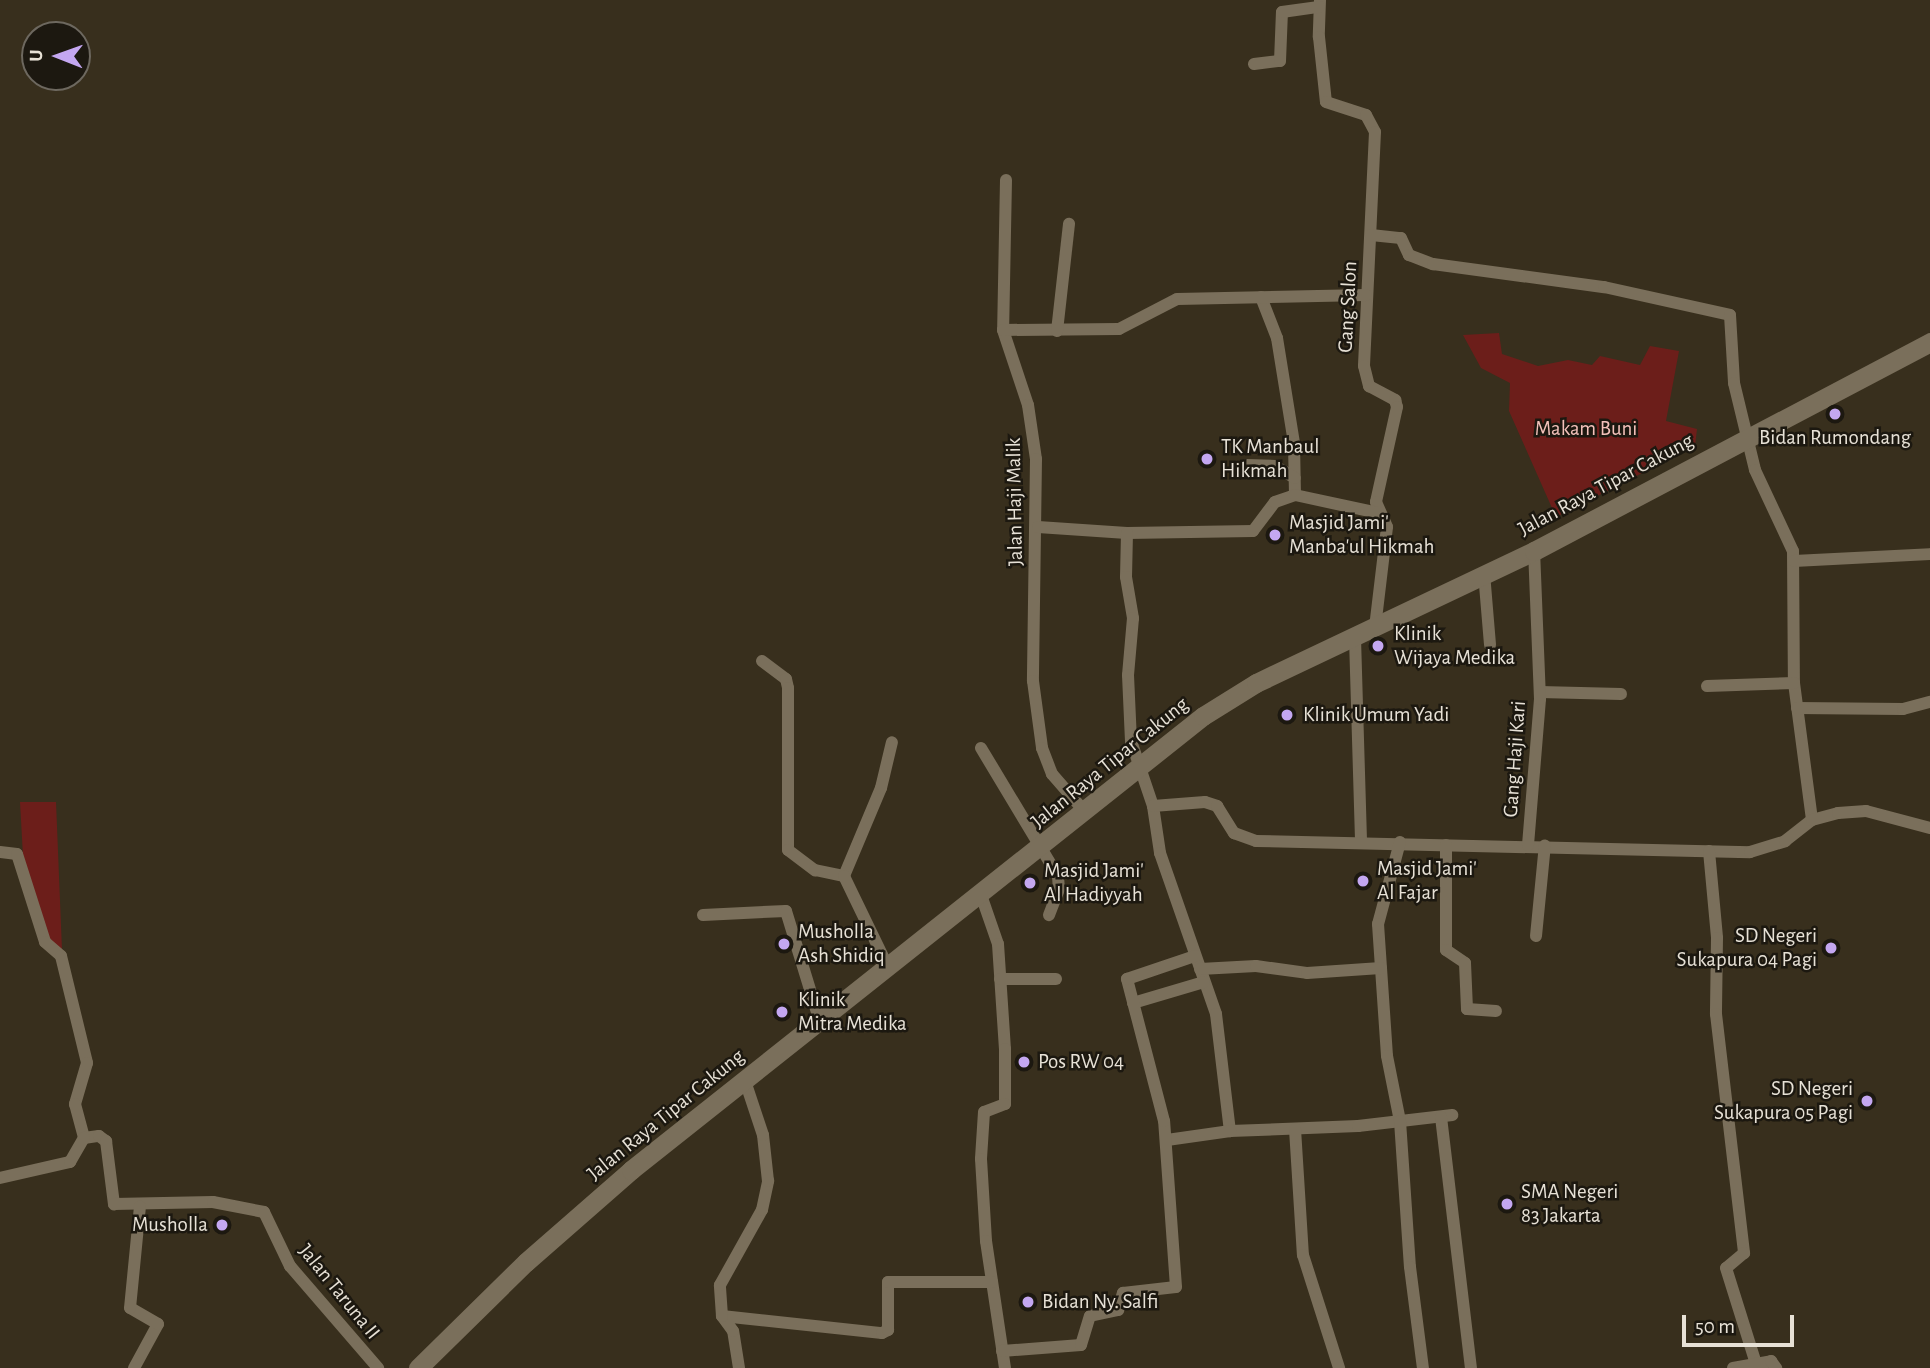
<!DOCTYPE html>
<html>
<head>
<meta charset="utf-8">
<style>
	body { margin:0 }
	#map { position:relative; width:1930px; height:1368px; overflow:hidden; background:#382f1d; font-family:"Alegreya Sans",sans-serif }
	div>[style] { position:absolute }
	.green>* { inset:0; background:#6c1e1a }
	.street>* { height:12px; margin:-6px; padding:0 6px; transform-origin:6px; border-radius:6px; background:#7a6f5b }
	.secondary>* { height:19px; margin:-9.5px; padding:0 9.5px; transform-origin:9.5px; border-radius:9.5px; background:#7a6f5b }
	.dots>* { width:19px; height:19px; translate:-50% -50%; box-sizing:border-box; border:4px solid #1c1810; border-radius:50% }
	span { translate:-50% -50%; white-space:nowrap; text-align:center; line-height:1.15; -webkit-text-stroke:5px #1c1810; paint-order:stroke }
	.street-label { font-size:21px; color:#e7e1d6 }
	.park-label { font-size:21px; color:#f3c1ba }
	.poi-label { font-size:21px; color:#e7e1d6 }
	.left { translate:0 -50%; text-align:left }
	.right { translate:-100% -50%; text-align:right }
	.north { position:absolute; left:21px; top:21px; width:70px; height:70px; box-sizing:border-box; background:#1c1810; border:2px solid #6d685f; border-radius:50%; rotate:271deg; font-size:19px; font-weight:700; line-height:28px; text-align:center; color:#e7e1d6 }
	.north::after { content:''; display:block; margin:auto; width:24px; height:32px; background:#c4a7f1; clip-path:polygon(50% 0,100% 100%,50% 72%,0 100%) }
	.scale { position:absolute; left:1682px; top:1315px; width:112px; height:32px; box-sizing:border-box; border:4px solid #e7e1d6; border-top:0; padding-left:9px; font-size:21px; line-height:24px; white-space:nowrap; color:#e7e1d6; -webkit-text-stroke:5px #1c1810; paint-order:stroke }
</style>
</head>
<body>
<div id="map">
	<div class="green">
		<i style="clip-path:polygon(1499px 333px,1502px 354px,1538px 366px,1568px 360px,1592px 365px,1600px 356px,1640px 365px,1650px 346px,1679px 351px,1666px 421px,1697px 429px,1695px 446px,1556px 517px,1509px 411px,1510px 383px,1481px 368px,1463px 335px)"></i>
		<i style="clip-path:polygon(20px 802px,56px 802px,62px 950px,47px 938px,23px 856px)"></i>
	</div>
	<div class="street">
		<i style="left:1320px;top:0;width:37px;rotate:92deg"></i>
		<i style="left:1319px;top:37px;width:65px;rotate:83.9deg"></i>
		<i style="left:1326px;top:102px;width:42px;rotate:18deg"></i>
		<i style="left:1366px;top:115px;width:19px;rotate:62deg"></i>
		<i style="left:1375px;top:132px;width:234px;rotate:92.7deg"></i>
		<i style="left:1364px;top:366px;width:21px;rotate:76deg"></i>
		<i style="left:1369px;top:386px;width:30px;rotate:28deg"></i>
		<i style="left:1395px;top:400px;width:7px;rotate:74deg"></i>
		<i style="left:1397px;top:407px;width:97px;rotate:102.5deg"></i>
		<i style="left:1376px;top:502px;width:27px;rotate:66deg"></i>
		<i style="left:1387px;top:527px;width:101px;rotate:96.8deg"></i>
		<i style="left:1254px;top:64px;width:26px;rotate:-7deg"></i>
		<i style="left:1280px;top:61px;width:49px;rotate:-87.7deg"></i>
		<i style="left:1282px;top:12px;width:37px;rotate:-8deg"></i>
		<i style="left:1006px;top:180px;width:150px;rotate:91.1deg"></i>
		<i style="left:1003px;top:330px;width:79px;rotate:71.6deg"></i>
		<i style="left:1028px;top:405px;width:55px;rotate:81.6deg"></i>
		<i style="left:1036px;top:459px;width:222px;rotate:90.8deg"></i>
		<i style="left:1033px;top:681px;width:68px;rotate:82.3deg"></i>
		<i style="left:1042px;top:748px;width:28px;rotate:69deg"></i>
		<i style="left:1052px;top:774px;width:52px;rotate:48.9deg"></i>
		<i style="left:1371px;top:235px;width:30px;rotate:6deg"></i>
		<i style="left:1401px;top:238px;width:19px;rotate:65deg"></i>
		<i style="left:1409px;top:255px;width:26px;rotate:21deg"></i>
		<i style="left:1433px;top:264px;width:173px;rotate:7.7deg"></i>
		<i style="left:1604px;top:287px;width:129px;rotate:12.5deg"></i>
		<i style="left:1730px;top:315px;width:68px;rotate:86.6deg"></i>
		<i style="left:1734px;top:383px;width:89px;rotate:76.4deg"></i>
		<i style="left:1755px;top:470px;width:89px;rotate:64.9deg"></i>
		<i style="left:1793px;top:551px;width:132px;rotate:89.6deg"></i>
		<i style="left:1794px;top:683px;width:138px;rotate:82.5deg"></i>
		<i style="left:1261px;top:297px;width:44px;rotate:68.7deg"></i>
		<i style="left:1277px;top:338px;width:106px;rotate:80.8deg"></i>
		<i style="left:1294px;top:443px;width:52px;rotate:88.9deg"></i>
		<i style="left:1003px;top:330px;width:116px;rotate:-0.5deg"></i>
		<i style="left:1119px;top:329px;width:65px;rotate:-27.3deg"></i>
		<i style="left:1177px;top:299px;width:189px;rotate:-1.2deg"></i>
		<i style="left:1057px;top:331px;width:108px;rotate:-83.6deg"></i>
		<i style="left:1247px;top:465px;width:28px;rotate:2deg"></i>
		<i style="left:1275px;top:466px;width:23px;rotate:31deg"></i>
		<i style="left:1038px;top:527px;width:89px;rotate:3.9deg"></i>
		<i style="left:1127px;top:533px;width:126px;rotate:-0.9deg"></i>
		<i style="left:1253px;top:531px;width:36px;rotate:-53deg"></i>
		<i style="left:1275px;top:502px;width:21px;rotate:-19deg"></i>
		<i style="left:1295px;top:495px;width:85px;rotate:12.2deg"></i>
		<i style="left:1127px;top:533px;width:44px;rotate:91.3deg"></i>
		<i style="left:1126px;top:577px;width:42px;rotate:80.3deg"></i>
		<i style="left:1133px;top:618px;width:57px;rotate:95deg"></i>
		<i style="left:1128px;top:675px;width:66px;rotate:87.4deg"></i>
		<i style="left:1131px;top:741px;width:69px;rotate:71.3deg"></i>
		<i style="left:1153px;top:806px;width:48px;rotate:81.5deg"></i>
		<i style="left:1160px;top:853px;width:170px;rotate:70.8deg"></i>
		<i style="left:1216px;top:1014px;width:118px;rotate:83.2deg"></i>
		<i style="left:1230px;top:1131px;width:128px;rotate:-2.2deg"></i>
		<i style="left:1358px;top:1126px;width:95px;rotate:-6.7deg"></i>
		<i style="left:1794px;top:561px;width:136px;rotate:-2.9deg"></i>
		<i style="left:1484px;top:573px;width:72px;rotate:85.2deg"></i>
		<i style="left:1355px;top:638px;width:203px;rotate:88.3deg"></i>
		<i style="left:762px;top:661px;width:30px;rotate:37deg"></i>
		<i style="left:786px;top:679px;width:9px;rotate:77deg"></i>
		<i style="left:788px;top:688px;width:162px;rotate:90deg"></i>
		<i style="left:788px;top:850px;width:34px;rotate:37deg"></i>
		<i style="left:815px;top:870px;width:30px;rotate:12deg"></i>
		<i style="left:1707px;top:686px;width:87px;rotate:-2deg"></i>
		<i style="left:1540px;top:692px;width:81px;rotate:1.4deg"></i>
		<i style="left:1797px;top:708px;width:106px;rotate:0.5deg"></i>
		<i style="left:1903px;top:709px;width:28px;rotate:-15deg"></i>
		<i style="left:981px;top:748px;width:149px;rotate:59deg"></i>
		<i style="left:1058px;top:876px;width:13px;rotate:86deg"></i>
		<i style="left:1059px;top:889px;width:28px;rotate:111deg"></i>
		<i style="left:1153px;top:806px;width:52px;rotate:-4.4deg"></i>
		<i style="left:1205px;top:802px;width:13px;rotate:18deg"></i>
		<i style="left:1217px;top:806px;width:32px;rotate:58deg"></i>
		<i style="left:1234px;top:833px;width:23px;rotate:20deg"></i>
		<i style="left:1256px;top:841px;width:494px;rotate:1.3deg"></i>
		<i style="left:1750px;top:852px;width:37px;rotate:-17deg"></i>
		<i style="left:1785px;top:841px;width:34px;rotate:-38deg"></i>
		<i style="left:1812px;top:820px;width:27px;rotate:-15deg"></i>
		<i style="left:1838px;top:813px;width:28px;rotate:-4deg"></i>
		<i style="left:1866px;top:811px;width:66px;rotate:14.9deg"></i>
		<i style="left:1400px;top:842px;width:85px;rotate:105deg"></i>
		<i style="left:1378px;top:924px;width:132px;rotate:86.1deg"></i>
		<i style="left:1387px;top:1056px;width:66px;rotate:78.7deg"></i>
		<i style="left:1400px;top:1121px;width:146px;rotate:86.1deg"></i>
		<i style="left:1410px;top:1267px;width:102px;rotate:82.7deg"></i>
		<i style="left:1446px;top:845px;width:105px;rotate:90deg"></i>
		<i style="left:1446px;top:950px;width:23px;rotate:34deg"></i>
		<i style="left:1465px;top:963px;width:46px;rotate:87.5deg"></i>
		<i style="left:1467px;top:1009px;width:29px;rotate:4deg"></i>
		<i style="left:1528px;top:845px;width:146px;rotate:-85.3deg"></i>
		<i style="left:1540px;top:699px;width:148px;rotate:-92.3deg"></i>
		<i style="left:1709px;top:851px;width:87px;rotate:84.7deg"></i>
		<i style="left:1717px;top:938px;width:76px;rotate:90.8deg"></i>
		<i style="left:1716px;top:1014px;width:241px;rotate:83.3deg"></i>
		<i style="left:1744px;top:1253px;width:23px;rotate:140deg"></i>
		<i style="left:1726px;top:1268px;width:101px;rotate:72.6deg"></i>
		<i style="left:0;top:852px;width:17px;rotate:7deg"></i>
		<i style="left:17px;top:854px;width:92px;rotate:72.3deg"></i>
		<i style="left:45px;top:942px;width:21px;rotate:41deg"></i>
		<i style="left:61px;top:956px;width:110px;rotate:76.3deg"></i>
		<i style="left:87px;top:1063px;width:43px;rotate:106.3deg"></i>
		<i style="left:75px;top:1104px;width:35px;rotate:75deg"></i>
		<i style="left:84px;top:1138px;width:15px;rotate:-8deg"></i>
		<i style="left:99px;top:1136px;width:9px;rotate:36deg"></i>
		<i style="left:106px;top:1141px;width:64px;rotate:82.8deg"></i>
		<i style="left:114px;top:1204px;width:99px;rotate:-1.2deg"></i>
		<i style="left:213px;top:1202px;width:52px;rotate:11.1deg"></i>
		<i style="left:264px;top:1212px;width:60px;rotate:64.3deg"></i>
		<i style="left:290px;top:1266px;width:135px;rotate:49.2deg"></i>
		<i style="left:844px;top:876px;width:95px;rotate:-67.2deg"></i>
		<i style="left:881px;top:788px;width:47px;rotate:-76.6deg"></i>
		<i style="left:844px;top:876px;width:99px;rotate:64.2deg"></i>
		<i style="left:981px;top:895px;width:52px;rotate:70.9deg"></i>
		<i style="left:998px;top:944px;width:105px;rotate:86.2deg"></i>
		<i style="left:1005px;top:1049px;width:55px;rotate:90deg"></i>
		<i style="left:1005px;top:1104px;width:22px;rotate:159deg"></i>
		<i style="left:984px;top:1112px;width:47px;rotate:93.7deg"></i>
		<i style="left:981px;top:1159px;width:82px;rotate:86.5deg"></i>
		<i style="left:986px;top:1241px;width:128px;rotate:81.5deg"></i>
		<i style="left:703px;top:915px;width:83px;rotate:-2.8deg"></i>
		<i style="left:786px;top:911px;width:113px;rotate:73deg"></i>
		<i style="left:1536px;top:936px;width:91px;rotate:-84.4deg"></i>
		<i style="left:1200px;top:969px;width:56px;rotate:-3.1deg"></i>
		<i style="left:1256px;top:966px;width:51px;rotate:7.8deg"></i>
		<i style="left:1307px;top:973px;width:74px;rotate:-3.9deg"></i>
		<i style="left:1000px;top:979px;width:56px"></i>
		<i style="left:1133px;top:1003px;width:74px;rotate:-16.5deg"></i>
		<i style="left:1441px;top:1117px;width:253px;rotate:83.2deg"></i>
		<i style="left:1295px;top:1129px;width:126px;rotate:86.4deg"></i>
		<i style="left:1303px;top:1255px;width:119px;rotate:72.3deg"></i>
		<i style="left:1167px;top:1140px;width:64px;rotate:-8.1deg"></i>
		<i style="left:0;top:1178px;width:72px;rotate:-12.9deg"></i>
		<i style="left:70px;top:1162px;width:28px;rotate:-60deg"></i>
		<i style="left:722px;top:1316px;width:161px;rotate:6.1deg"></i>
		<i style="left:882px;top:1333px;width:7px;rotate:-27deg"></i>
		<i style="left:888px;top:1330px;width:48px;rotate:-90deg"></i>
		<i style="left:888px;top:1282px;width:104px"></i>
		<i style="left:1002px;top:1351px;width:79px;rotate:-4.3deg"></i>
		<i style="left:1081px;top:1345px;width:30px;rotate:-73deg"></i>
		<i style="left:1090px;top:1316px;width:29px;rotate:-12deg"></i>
		<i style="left:1118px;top:1310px;width:18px;rotate:-74deg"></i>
		<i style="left:1123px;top:1293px;width:53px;rotate:-6.5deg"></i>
		<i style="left:1176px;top:1287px;width:166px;rotate:-94.1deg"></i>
		<i style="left:1164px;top:1121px;width:147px;rotate:-104.6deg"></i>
		<i style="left:1127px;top:979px;width:72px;rotate:-18.7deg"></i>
		<i style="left:134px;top:1368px;width:50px;rotate:-61.4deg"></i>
		<i style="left:158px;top:1324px;width:32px;rotate:-150deg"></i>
		<i style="left:130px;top:1308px;width:102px;rotate:-84.4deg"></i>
		<i style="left:739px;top:1368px;width:37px;rotate:-99deg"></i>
		<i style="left:733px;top:1331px;width:19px;rotate:-126deg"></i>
		<i style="left:722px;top:1316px;width:31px;rotate:-94deg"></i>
		<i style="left:720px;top:1285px;width:86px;rotate:-60.8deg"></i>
		<i style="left:762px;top:1210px;width:30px;rotate:-78deg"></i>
		<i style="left:768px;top:1181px;width:46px;rotate:-96.2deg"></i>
		<i style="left:763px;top:1135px;width:57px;rotate:-108.4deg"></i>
		<i style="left:1733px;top:1368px;width:39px;rotate:-10deg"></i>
		<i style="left:1771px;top:1361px;width:9px;rotate:54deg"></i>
	</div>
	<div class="secondary">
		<i style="left:418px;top:1368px;width:151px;rotate:-44.5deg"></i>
		<i style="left:526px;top:1262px;width:140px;rotate:-41.2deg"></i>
		<i style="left:631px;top:1170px;width:730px;rotate:-38.44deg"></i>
		<i style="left:1203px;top:716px;width:62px;rotate:-31.9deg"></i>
		<i style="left:1256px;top:683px;width:308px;rotate:-25.4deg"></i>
		<i style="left:1534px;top:551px;width:448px;rotate:-27.8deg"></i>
	</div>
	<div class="dots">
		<i style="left:1835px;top:414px;background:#c4a7f1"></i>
		<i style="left:1207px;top:459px;background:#c4a7f1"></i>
		<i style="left:1275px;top:535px;background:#c4a7f1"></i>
		<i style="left:1378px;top:646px;background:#c4a7f1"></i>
		<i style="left:1287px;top:715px;background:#c4a7f1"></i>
		<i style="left:1363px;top:881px;background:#c4a7f1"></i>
		<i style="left:1030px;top:883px;background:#c4a7f1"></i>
		<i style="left:784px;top:944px;background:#c4a7f1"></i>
		<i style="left:1831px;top:948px;background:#c4a7f1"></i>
		<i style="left:782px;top:1012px;background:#c4a7f1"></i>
		<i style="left:1024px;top:1062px;background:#c4a7f1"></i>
		<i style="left:1867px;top:1101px;background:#c4a7f1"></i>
		<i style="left:1507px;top:1204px;background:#c4a7f1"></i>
		<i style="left:222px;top:1225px;background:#c4a7f1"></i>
		<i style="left:1028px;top:1302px;background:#c4a7f1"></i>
	</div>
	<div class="street-label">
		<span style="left:1348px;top:307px;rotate:-87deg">Gang Salon</span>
		<span style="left:1606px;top:485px;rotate:-28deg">Jalan Raya Tipar Cakung</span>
		<span style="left:1015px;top:502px;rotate:-91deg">Jalan Haji Malik</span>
		<span style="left:1515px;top:759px;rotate:-86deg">Gang Haji Kari</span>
		<span style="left:1110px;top:763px;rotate:-39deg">Jalan Raya Tipar Cakung</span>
		<span style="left:666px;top:1115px;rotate:-39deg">Jalan Raya Tipar Cakung</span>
		<span style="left:339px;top:1292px;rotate:51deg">Jalan Taruna II</span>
	</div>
	<div class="park-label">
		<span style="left:1586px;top:429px">Makam Buni</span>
	</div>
	<div class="poi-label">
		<span style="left:1835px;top:438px">Bidan Rumondang</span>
		<span class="left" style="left:1221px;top:459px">TK Manbaul<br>Hikmah</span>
		<span class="left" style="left:1289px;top:535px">Masjid Jami'<br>Manba'ul Hikmah</span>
		<span class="left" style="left:1394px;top:646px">Klinik<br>Wijaya Medika</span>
		<span class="left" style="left:1303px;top:715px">Klinik Umum Yadi</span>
		<span class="left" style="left:1377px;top:881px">Masjid Jami'<br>Al Fajar</span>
		<span class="left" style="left:1044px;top:883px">Masjid Jami'<br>Al Hadiyyah</span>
		<span class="left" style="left:798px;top:944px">Musholla<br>Ash Shidiq</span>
		<span class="right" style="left:1817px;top:948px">SD Negeri<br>Sukapura 04 Pagi</span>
		<span class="left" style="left:798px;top:1012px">Klinik<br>Mitra Medika</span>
		<span class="left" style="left:1038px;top:1062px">Pos RW 04</span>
		<span class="right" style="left:1853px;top:1101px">SD Negeri<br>Sukapura 05 Pagi</span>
		<span class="left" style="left:1521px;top:1204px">SMA Negeri<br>83 Jakarta</span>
		<span class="right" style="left:208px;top:1225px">Musholla</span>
		<span class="left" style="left:1042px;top:1302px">Bidan Ny. Salfi</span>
	</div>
	<div class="north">U</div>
	<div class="scale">50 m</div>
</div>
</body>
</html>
